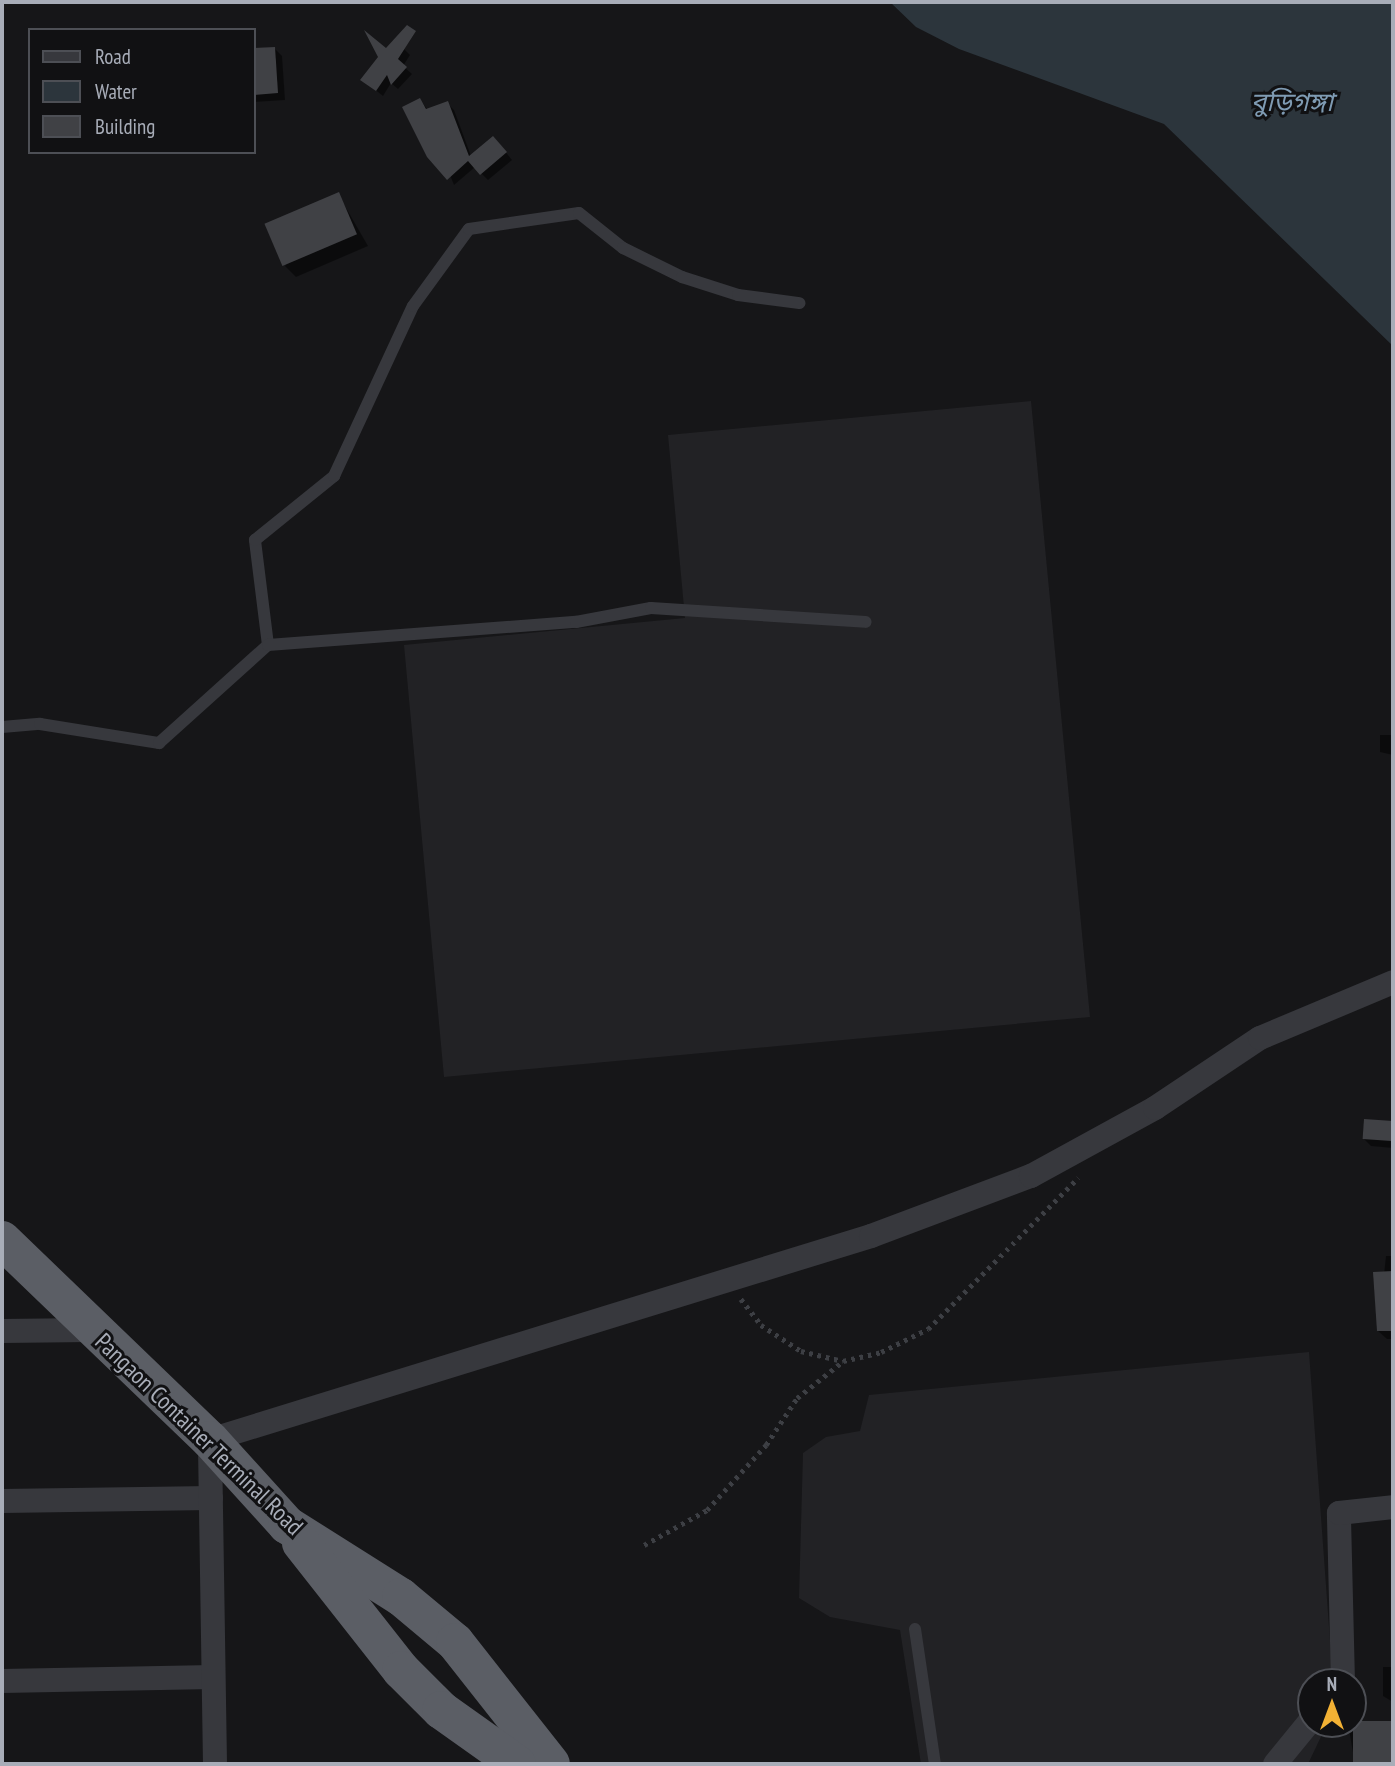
<!DOCTYPE html>
<html>
<head>
<meta charset="utf-8">
<style>
	body { margin:0 }
	#map { position:relative; width:1395px; height:1766px; overflow:hidden; background:#161618; font-family:"PT Sans Narrow","Noto Sans Bengali",sans-serif }
	div>[style] { position:absolute }
	.built>* { inset:0; background:#222225 }
	.water>* { inset:0; background:#2c353c }
	.shadow>* { inset:0; background:#0007 }
	.building>* { inset:0; background:#404145; transform-origin:0 0 }
	.path>* { height:4.5px; margin-top:-2.25px; transform-origin:0; background:repeating-linear-gradient(90deg,#3d3f44 0 3.5px,transparent 0 8.5px) }
	.service>* { height:12px; margin:-6px; padding:0 6px; transform-origin:6px; border-radius:6px; background:#37383d }
	.minor>* { height:24px; margin:-12px; padding:0 12px; transform-origin:12px; border-radius:12px; background:#37383d }
	.trunk>* { height:38px; margin:-19px; padding:0 19px; transform-origin:19px; border-radius:19px; background:#5b5e65 }
	span { translate:-50% -50%; white-space:nowrap; text-align:center; line-height:1.15; -webkit-text-stroke:6px #111113; paint-order:stroke }
	.street-label { font-size:24px; color:#a8adb8 }
	.water-label { font-size:26px; color:#7f9bb3; font-style:italic }
	.frame { position:absolute; inset:0; border:4px solid #a8adb8; pointer-events:none }
	.legend { position:absolute; left:28px; top:28px; width:228px; height:126px; box-sizing:border-box; background:#111113; border:2px solid #4d4f55; margin:0; padding:9px 12px; list-style:none; font-size:21px; color:#a8adb8 }
	.legend li { display:flex; align-items:center; gap:14px; height:35px }
	.legend b { width:35px; border:2px solid #4d4f55 }
	.north { position:absolute; left:1297px; top:1668px; width:70px; height:70px; box-sizing:border-box; background:#111113; border:2px solid #4d4f55; border-radius:50%; rotate:0deg; font-size:19px; font-weight:700; line-height:28px; text-align:center; color:#a8adb8 }
	.north::after { content:''; display:block; margin:auto; width:24px; height:32px; background:#f2b134; clip-path:polygon(50% 0,100% 100%,50% 72%,0 100%) }
</style>
</head>
<body>
<div id="map">
	<div class="built">
		<i style="clip-path:polygon(1031px 401px,1090px 1017px,444px 1077px,404px 645px,685px 618px,668px 435px)"></i>
		<i style="clip-path:polygon(1309px 1352px,1333px 1682px,1311px 1682px,1311px 1724px,1327px 1724px,1308px 1764px,921px 1764px,900px 1630px,830px 1617px,799px 1598px,803px 1453px,826px 1437px,860px 1431px,869px 1395px)"></i>
	</div>
	<div class="water">
		<i style="clip-path:polygon(890px 2px,1393px 2px,1393px 346px,1164px 124px,959px 49px,916px 27px)"></i>
	</div>
	<div class="shadow">
		<i style="clip-path:polygon(275px 49px,282px 56px,285px 100px,254px 102px,254px 50px)"></i>
		<i style="clip-path:polygon(404px 49px,410px 55px,403px 66px,412px 74px,398px 89px,391px 83px,383px 96px,363px 80px)"></i>
		<i style="clip-path:polygon(420px 100px,428px 110px,447px 103px,454px 110px,471px 156px,500px 145px,512px 160px,488px 180px,475px 167px,454px 185px)"></i>
		<i style="clip-path:polygon(338px 194px,368px 246px,296px 277px,285px 266px)"></i>
		<i style="clip-path:polygon(1380px 735px,1393px 735px,1393px 755px,1380px 752px)"></i>
		<i style="clip-path:polygon(1365px 1121px,1393px 1123px,1393px 1148px,1371px 1146px,1364px 1139px)"></i>
		<i style="clip-path:polygon(1386px 1256px,1393px 1256px,1393px 1339px,1387px 1339px,1378px 1331px)"></i>
		<i style="clip-path:polygon(1383px 1667px,1393px 1667px,1393px 1702px,1383px 1696px)"></i>
		<i style="clip-path:polygon(1369px 1723px,1372px 1737px,1393px 1738px,1393px 1764px,1355px 1764px,1348px 1724px)"></i>
	</div>
	<div class="building">
		<i style="clip-path:polygon(407px 25px,416px 31px,398px 59px,407px 67px,391px 85px,387px 75px,376px 91px,360px 80px,378px 57px,364px 30px,386px 48px)"></i>
		<i style="clip-path:polygon(275px 47px,278px 93px,254px 95px,254px 48px)"></i>
		<i style="clip-path:polygon(420px 98px,426px 109px,448px 101px,469px 156px,493px 136px,507px 152px,480px 175px,468px 161px,447px 180px,427px 157px,402px 107px)"></i>
		<i style="left:339px;top:192px;width:46px;height:81px;rotate:67deg"></i>
		<i style="left:1364px;top:1119px;width:29px;height:20px;rotate:4deg"></i>
		<i style="clip-path:polygon(1393px 1271px,1393px 1331px,1377px 1331px,1373px 1272px)"></i>
		<i style="left:1393px;top:1721px;width:41px;height:40px;rotate:90deg"></i>
	</div>
	<div class="path">
		<i style="left:741px;top:1299px;width:33px;rotate:52deg"></i>
		<i style="left:761px;top:1325px;width:48px;rotate:33deg"></i>
		<i style="left:801px;top:1351px;width:43px;rotate:13.4deg"></i>
		<i style="left:843px;top:1361px;width:39px;rotate:-13deg"></i>
		<i style="left:881px;top:1352px;width:52px;rotate:-26.1deg"></i>
		<i style="left:928px;top:1329px;width:213px;rotate:-45.2deg"></i>
		<i style="left:644px;top:1545px;width:72px;rotate:-29.1deg"></i>
		<i style="left:707px;top:1510px;width:88px;rotate:-47.8deg"></i>
		<i style="left:766px;top:1445px;width:56px;rotate:-56.6deg"></i>
		<i style="left:797px;top:1398px;width:58px;rotate:-38.7deg"></i>
	</div>
	<div class="service">
		<i style="left:268px;top:645px;width:106px;rotate:-97.1deg"></i>
		<i style="left:255px;top:540px;width:102px;rotate:-39deg"></i>
		<i style="left:334px;top:476px;width:187px;rotate:-65.1deg"></i>
		<i style="left:413px;top:306px;width:95px;rotate:-54deg"></i>
		<i style="left:469px;top:229px;width:111px;rotate:-8.3deg"></i>
		<i style="left:579px;top:213px;width:56px;rotate:38.5deg"></i>
		<i style="left:623px;top:248px;width:66px;rotate:26.2deg"></i>
		<i style="left:682px;top:277px;width:59px;rotate:17.8deg"></i>
		<i style="left:738px;top:295px;width:62px;rotate:7.5deg"></i>
		<i style="left:2px;top:727px;width:38px;rotate:-5deg"></i>
		<i style="left:40px;top:724px;width:121px;rotate:9.1deg"></i>
		<i style="left:159px;top:743px;width:147px;rotate:-42deg"></i>
		<i style="left:268px;top:645px;width:309px;rotate:-4.3deg"></i>
		<i style="left:576px;top:622px;width:76px;rotate:-10.6deg"></i>
		<i style="left:651px;top:608px;width:215px;rotate:3.7deg"></i>
		<i style="left:915px;top:1629px;width:136px;rotate:81.6deg"></i>
	</div>
	<div class="minor">
		<i style="left:2px;top:1331px;width:88px;rotate:-0.7deg"></i>
		<i style="left:2px;top:1501px;width:209px;rotate:-0.8deg"></i>
		<i style="left:2px;top:1681px;width:211px;rotate:-1.1deg"></i>
		<i style="left:1343px;top:1682px;width:169px;rotate:-91.4deg"></i>
		<i style="left:1339px;top:1513px;width:54px;rotate:-6.3deg"></i>
		<i style="left:215px;top:1764px;width:324px;rotate:-90.9deg"></i>
		<i style="left:210px;top:1440px;width:692px;rotate:-17.15deg"></i>
		<i style="left:871px;top:1236px;width:171px;rotate:-20.6deg"></i>
		<i style="left:1031px;top:1176px;width:141px;rotate:-28.7deg"></i>
		<i style="left:1155px;top:1108px;width:126px;rotate:-33.7deg"></i>
		<i style="left:1260px;top:1038px;width:144px;rotate:-22.8deg"></i>
		<i style="left:1275px;top:1764px;width:57px;rotate:-50.7deg"></i>
	</div>
	<div class="trunk">
		<i style="left:2px;top:1240px;width:289px;rotate:43.9deg"></i>
		<i style="left:210px;top:1440px;width:115px;rotate:47.8deg"></i>
		<i style="left:287px;top:1525px;width:135px;rotate:32.3deg"></i>
		<i style="left:401px;top:1597px;width:70px;rotate:39.8deg"></i>
		<i style="left:455px;top:1642px;width:155px;rotate:51.8deg"></i>
		<i style="left:301px;top:1543px;width:162px;rotate:51.8deg"></i>
		<i style="left:401px;top:1670px;width:57px;rotate:45deg"></i>
		<i style="left:441px;top:1710px;width:93px;rotate:35.4deg"></i>
	</div>
	<div class="street-label">
		<span style="left:199px;top:1434px;rotate:44deg">Pangaon Container Terminal Road</span>
	</div>
	<div class="water-label">
		<span style="left:1292px;top:102px">বুড়িগঙ্গা</span>
	</div>
	<div class="frame"></div>
	<ul class="legend">
	<li><b style="height:9px;background:#37383d"></b>Road</li>
	<li><b style="height:19px;background:#2c353c"></b>Water</li>
	<li><b style="height:19px;background:#404145"></b>Building</li>
	</ul>
	<div class="north">N</div>
</div>
</body>
</html>
